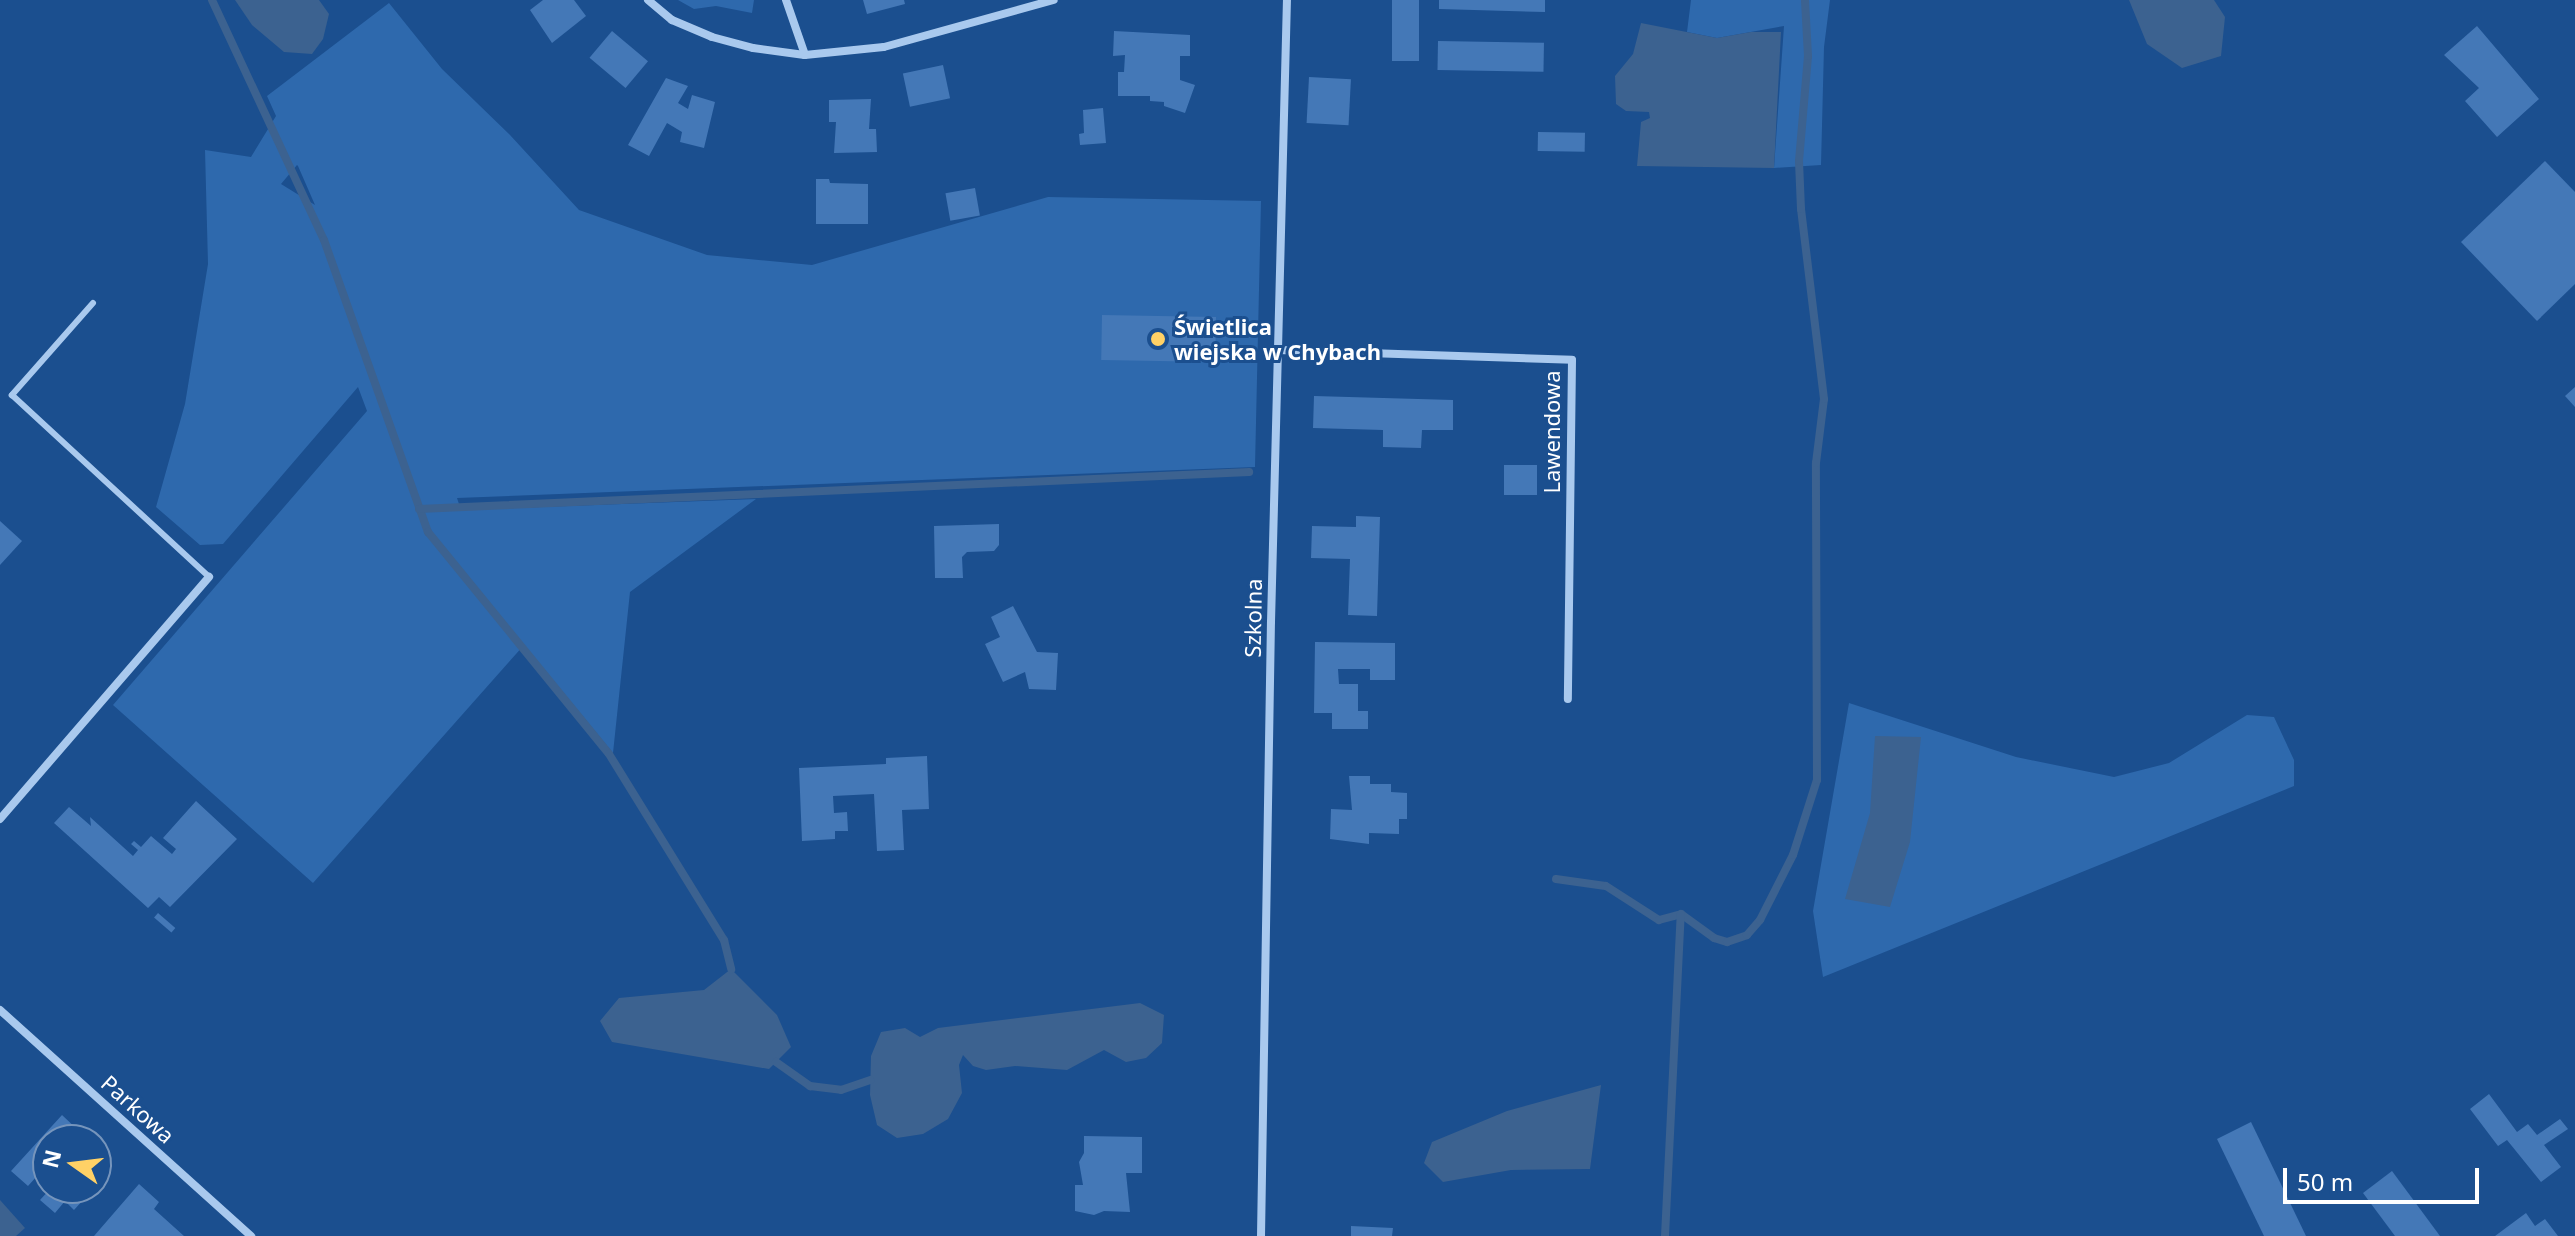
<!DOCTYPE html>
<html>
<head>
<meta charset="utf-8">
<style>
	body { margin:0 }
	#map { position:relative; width:2575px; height:1236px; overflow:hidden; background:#1b4f8f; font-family:"Noto Sans",sans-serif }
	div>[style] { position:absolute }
	.green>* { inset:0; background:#2e69ad }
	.water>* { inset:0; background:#3c6290 }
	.stream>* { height:8px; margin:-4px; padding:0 4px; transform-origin:4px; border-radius:4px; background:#3c6290 }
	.building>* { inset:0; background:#4478b7; transform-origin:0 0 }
	.service>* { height:6px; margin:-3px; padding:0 3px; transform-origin:3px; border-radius:3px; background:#a9c9ee }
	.minor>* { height:8px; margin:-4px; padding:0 4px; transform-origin:4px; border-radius:4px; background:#a9c9ee }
	.dots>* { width:22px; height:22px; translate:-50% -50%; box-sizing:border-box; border:4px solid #1b4f8f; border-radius:50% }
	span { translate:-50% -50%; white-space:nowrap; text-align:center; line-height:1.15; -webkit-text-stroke:6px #1b4f8f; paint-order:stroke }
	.poi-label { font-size:22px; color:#fff; font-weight:700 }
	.left { translate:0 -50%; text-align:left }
	.street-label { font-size:22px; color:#fff }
	.north { position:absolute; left:32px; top:1124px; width:80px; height:80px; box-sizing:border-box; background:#1b4f8f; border:2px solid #7695bc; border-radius:50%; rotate:284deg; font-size:22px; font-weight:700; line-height:32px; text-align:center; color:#fff }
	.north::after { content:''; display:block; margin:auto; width:28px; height:36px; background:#ffd166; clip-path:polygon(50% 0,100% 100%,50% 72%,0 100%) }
	.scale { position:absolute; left:2283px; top:1168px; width:196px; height:36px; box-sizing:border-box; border:4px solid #fff; border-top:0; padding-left:10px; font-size:24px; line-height:28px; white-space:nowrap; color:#fff; -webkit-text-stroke:6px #1b4f8f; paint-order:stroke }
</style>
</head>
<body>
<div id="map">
	<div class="green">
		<i style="clip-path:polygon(678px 0,754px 0,752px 13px,716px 6px,694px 9px)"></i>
		<i style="clip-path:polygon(1691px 0,1830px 0,1824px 47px,1821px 165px,1774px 168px,1784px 26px,1717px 38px,1687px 32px)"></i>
		<i style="clip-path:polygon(evenodd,389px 3px,442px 69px,510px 135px,579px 210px,707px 255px,812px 265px,1048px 197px,1261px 201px,1255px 467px,457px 498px,461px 510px,756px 499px,630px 592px,613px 753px,524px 645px,313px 883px,113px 705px,367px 411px,358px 387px,223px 544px,200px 545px,156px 507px,185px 404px,208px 264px,205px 150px,251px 157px,276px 116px,267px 96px,389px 3px,297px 165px,298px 166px,315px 205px,281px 184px,297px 165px)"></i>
		<i style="clip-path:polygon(1849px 703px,2016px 757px,2114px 777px,2169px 763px,2247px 715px,2274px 717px,2294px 760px,2294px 786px,1823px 977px,1813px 911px)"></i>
	</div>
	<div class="water">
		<i style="clip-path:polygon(235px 0,319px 0,329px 14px,323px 39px,312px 54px,284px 52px,252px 25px)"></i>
		<i style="clip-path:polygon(2129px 0,2214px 0,2225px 17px,2221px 56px,2182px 68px,2147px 44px)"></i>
		<i style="clip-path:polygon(1641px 23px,1717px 38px,1751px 32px,1781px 32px,1774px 168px,1637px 166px,1641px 122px,1650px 118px,1649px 112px,1626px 111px,1616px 104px,1615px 76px,1633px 54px)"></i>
		<i style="clip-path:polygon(1875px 736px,1921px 737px,1910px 842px,1890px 907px,1845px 899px,1870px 813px)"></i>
		<i style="clip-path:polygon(731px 969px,777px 1015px,791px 1047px,769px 1069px,612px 1042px,600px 1021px,619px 998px,704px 990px)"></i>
		<i style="clip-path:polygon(1140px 1003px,1164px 1015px,1162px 1043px,1146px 1058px,1126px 1062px,1104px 1050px,1067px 1070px,1015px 1066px,986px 1070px,973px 1066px,963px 1055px,959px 1065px,962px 1093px,948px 1119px,923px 1134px,897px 1138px,877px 1125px,870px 1095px,871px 1056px,881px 1032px,905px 1028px,920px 1037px,938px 1028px)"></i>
		<i style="clip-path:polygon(1601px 1085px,1590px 1169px,1511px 1170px,1443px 1182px,1424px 1163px,1432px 1142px,1507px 1111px)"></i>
		<i style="clip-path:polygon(0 1200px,25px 1228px,16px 1236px,0 1236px)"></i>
	</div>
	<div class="stream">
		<i style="left:212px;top:0;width:265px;rotate:65deg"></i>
		<i style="left:324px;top:240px;width:310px;rotate:70.4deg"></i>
		<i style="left:428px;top:532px;width:286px;rotate:50.8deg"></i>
		<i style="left:609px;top:754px;width:219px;rotate:58.3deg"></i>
		<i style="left:724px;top:940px;width:30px;rotate:76deg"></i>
		<i style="left:419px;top:509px;width:831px;rotate:-2.55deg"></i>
		<i style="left:1556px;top:879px;width:50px;rotate:8deg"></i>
		<i style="left:1606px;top:886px;width:63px;rotate:32.7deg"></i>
		<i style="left:1659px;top:920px;width:23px;rotate:-15deg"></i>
		<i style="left:1681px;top:914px;width:41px;rotate:36deg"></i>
		<i style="left:1714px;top:938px;width:14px;rotate:17deg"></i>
		<i style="left:1727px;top:942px;width:21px;rotate:-19deg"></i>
		<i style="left:1747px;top:935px;width:20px;rotate:-49deg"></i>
		<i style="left:1760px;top:920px;width:73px;rotate:-63.1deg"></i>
		<i style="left:1793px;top:855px;width:79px;rotate:-72.3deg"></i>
		<i style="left:1817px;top:780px;width:317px;rotate:-90.2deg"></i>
		<i style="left:1816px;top:463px;width:64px;rotate:-82.9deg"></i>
		<i style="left:1824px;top:399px;width:191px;rotate:-96.9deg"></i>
		<i style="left:1801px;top:209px;width:48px;rotate:-92.4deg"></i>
		<i style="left:1799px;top:161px;width:105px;rotate:-85.1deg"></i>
		<i style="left:1808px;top:56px;width:56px;rotate:-93.1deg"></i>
		<i style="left:776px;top:1062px;width:42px;rotate:35.2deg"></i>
		<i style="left:810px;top:1086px;width:31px;rotate:7deg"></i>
		<i style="left:841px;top:1090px;width:31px;rotate:-19deg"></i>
		<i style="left:1665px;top:1236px;width:322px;rotate:-87.2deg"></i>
	</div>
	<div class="building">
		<i style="clip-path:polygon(543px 0,574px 0,586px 16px,552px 43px,530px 10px)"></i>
		<i style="clip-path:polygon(863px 0,904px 0,905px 4px,867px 14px)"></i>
		<i style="left:1392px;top:0;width:27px;height:61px"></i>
		<i style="clip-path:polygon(1439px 0,1545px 0,1545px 12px,1439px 9px)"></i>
		<i style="clip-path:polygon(2477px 26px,2539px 99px,2497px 137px,2465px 101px,2479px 88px,2444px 55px)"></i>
		<i style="left:612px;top:31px;width:47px;height:35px;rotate:40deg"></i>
		<i style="clip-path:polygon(1114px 31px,1190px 35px,1190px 56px,1180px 56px,1180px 80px,1195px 85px,1185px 113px,1164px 106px,1164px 102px,1150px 101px,1150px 96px,1118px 96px,1118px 72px,1124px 72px,1125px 55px,1113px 56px)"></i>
		<i style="left:1438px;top:41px;width:106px;height:29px;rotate:1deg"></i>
		<i style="left:943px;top:65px;width:34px;height:41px;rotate:78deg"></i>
		<i style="left:1309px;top:77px;width:42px;height:46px;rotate:3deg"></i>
		<i style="clip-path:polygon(666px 78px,688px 86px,678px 103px,688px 109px,692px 95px,715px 102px,704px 148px,680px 142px,682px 132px,667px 123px,649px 156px,628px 145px)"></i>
		<i style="clip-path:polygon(871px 99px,869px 129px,876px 129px,877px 152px,834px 153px,836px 122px,829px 122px,829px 100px)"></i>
		<i style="clip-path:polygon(1103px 108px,1106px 143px,1080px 145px,1079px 134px,1084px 133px,1083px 110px)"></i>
		<i style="left:1538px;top:132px;width:47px;height:19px;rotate:1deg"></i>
		<i style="clip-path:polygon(2545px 161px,2575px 192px,2575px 284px,2537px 321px,2461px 242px)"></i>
		<i style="clip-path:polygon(816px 179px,829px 179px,830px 183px,868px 184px,868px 224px,816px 224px)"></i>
		<i style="left:975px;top:188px;width:28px;height:30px;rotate:80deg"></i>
		<i style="left:1102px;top:315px;width:114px;height:45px;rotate:1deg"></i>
		<i style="clip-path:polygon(2575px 387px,2575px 407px,2565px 396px)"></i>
		<i style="clip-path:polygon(1314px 396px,1453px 400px,1453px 430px,1422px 430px,1421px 448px,1383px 447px,1383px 430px,1313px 428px)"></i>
		<i style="left:1504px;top:465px;width:33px;height:30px"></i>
		<i style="clip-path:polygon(1356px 516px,1380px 517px,1377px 616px,1348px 615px,1350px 559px,1311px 558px,1312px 526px,1356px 527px)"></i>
		<i style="clip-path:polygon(0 521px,22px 541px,0 565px)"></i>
		<i style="clip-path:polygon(999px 524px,999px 545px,994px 551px,967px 552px,962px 557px,963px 578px,935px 578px,934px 526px)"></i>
		<i style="clip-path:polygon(1013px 606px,1037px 652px,1058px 653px,1056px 690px,1029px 689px,1025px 672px,1003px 682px,985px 644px,1000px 637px,991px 617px)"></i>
		<i style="clip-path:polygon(1315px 642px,1395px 643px,1395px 680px,1370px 680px,1370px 669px,1338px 669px,1339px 684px,1358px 684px,1358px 711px,1368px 711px,1368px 729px,1332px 729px,1332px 713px,1314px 713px)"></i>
		<i style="clip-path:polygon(927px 756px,929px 809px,902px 810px,904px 850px,877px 851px,874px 794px,833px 796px,834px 813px,847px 812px,848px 831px,835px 831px,835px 839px,802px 841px,799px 768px,886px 764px,886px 758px)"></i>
		<i style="clip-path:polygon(1349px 776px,1370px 776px,1370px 784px,1391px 784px,1391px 792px,1407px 793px,1407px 819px,1399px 819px,1399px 834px,1369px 833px,1369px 844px,1330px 839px,1331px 809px,1352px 810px)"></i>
		<i style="clip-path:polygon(196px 801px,237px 839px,170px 907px,159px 897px,148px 908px,54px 823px,69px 807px,91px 826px,90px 817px,133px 856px,138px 850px,131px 844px,134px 841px,141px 847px,151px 836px,172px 854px,176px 849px,163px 838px)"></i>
		<i style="left:158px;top:913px;width:23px;height:6px;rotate:41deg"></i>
		<i style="clip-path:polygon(2489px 1094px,2517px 1132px,2528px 1124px,2537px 1135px,2560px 1119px,2568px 1129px,2544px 1145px,2561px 1167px,2541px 1182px,2507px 1140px,2498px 1146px,2470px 1109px)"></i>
		<i style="clip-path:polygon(62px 1115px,80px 1132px,73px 1140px,48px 1140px,48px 1185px,37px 1176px,28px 1186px,11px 1171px)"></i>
		<i style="clip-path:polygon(2251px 1122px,2306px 1236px,2264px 1236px,2217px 1139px)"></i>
		<i style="clip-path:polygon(1084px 1136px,1142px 1137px,1142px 1173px,1126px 1173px,1130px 1212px,1104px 1211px,1094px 1215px,1075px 1211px,1075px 1185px,1083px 1185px,1079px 1162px,1084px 1153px)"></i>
		<i style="clip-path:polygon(96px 1158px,110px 1171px,96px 1186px)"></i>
		<i style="clip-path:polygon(2392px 1171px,2440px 1236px,2395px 1236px,2363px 1193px)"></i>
		<i style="clip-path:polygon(139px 1184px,159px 1202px,154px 1209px,184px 1236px,94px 1236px)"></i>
		<i style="clip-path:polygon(51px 1188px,94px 1188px,74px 1210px,65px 1201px,55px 1213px,40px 1200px)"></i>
		<i style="clip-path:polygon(2526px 1213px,2535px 1226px,2545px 1219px,2558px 1236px,2495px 1236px)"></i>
		<i style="clip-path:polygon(1351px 1226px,1393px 1228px,1392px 1236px,1351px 1236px)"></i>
	</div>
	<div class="service">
		<i style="left:93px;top:303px;width:123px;rotate:131.4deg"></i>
		<i style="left:12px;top:395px;width:268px;rotate:42.7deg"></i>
	</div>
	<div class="minor">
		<i style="left:648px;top:0;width:31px;rotate:40deg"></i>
		<i style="left:672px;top:20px;width:43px;rotate:23deg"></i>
		<i style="left:712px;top:37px;width:42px;rotate:15deg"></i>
		<i style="left:753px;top:48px;width:52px;rotate:7.7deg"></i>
		<i style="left:805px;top:55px;width:79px;rotate:-5.8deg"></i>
		<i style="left:884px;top:47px;width:176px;rotate:-15.5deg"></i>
		<i style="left:786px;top:0;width:58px;rotate:70.9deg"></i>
		<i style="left:1278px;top:350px;width:294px;rotate:1.9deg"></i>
		<i style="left:1572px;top:360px;width:339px;rotate:90.7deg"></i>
		<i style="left:0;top:819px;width:320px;rotate:-49.2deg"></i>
		<i style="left:0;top:1010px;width:338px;rotate:42deg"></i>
		<i style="left:1261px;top:1236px;width:614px;rotate:-89.07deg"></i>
		<i style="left:1271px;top:622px;width:622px;rotate:-88.53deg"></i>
	</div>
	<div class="dots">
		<i style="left:1158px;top:339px;background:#ffd166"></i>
	</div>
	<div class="poi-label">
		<span class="left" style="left:1174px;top:339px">Świetlica<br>wiejska w Chybach</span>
	</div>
	<div class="street-label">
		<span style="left:1552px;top:432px;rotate:-90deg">Lawendowa</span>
		<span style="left:1253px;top:618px;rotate:-89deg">Szkolna</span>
		<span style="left:138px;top:1109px;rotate:42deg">Parkowa</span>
	</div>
	<div class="north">N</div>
	<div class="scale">50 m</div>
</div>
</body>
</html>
